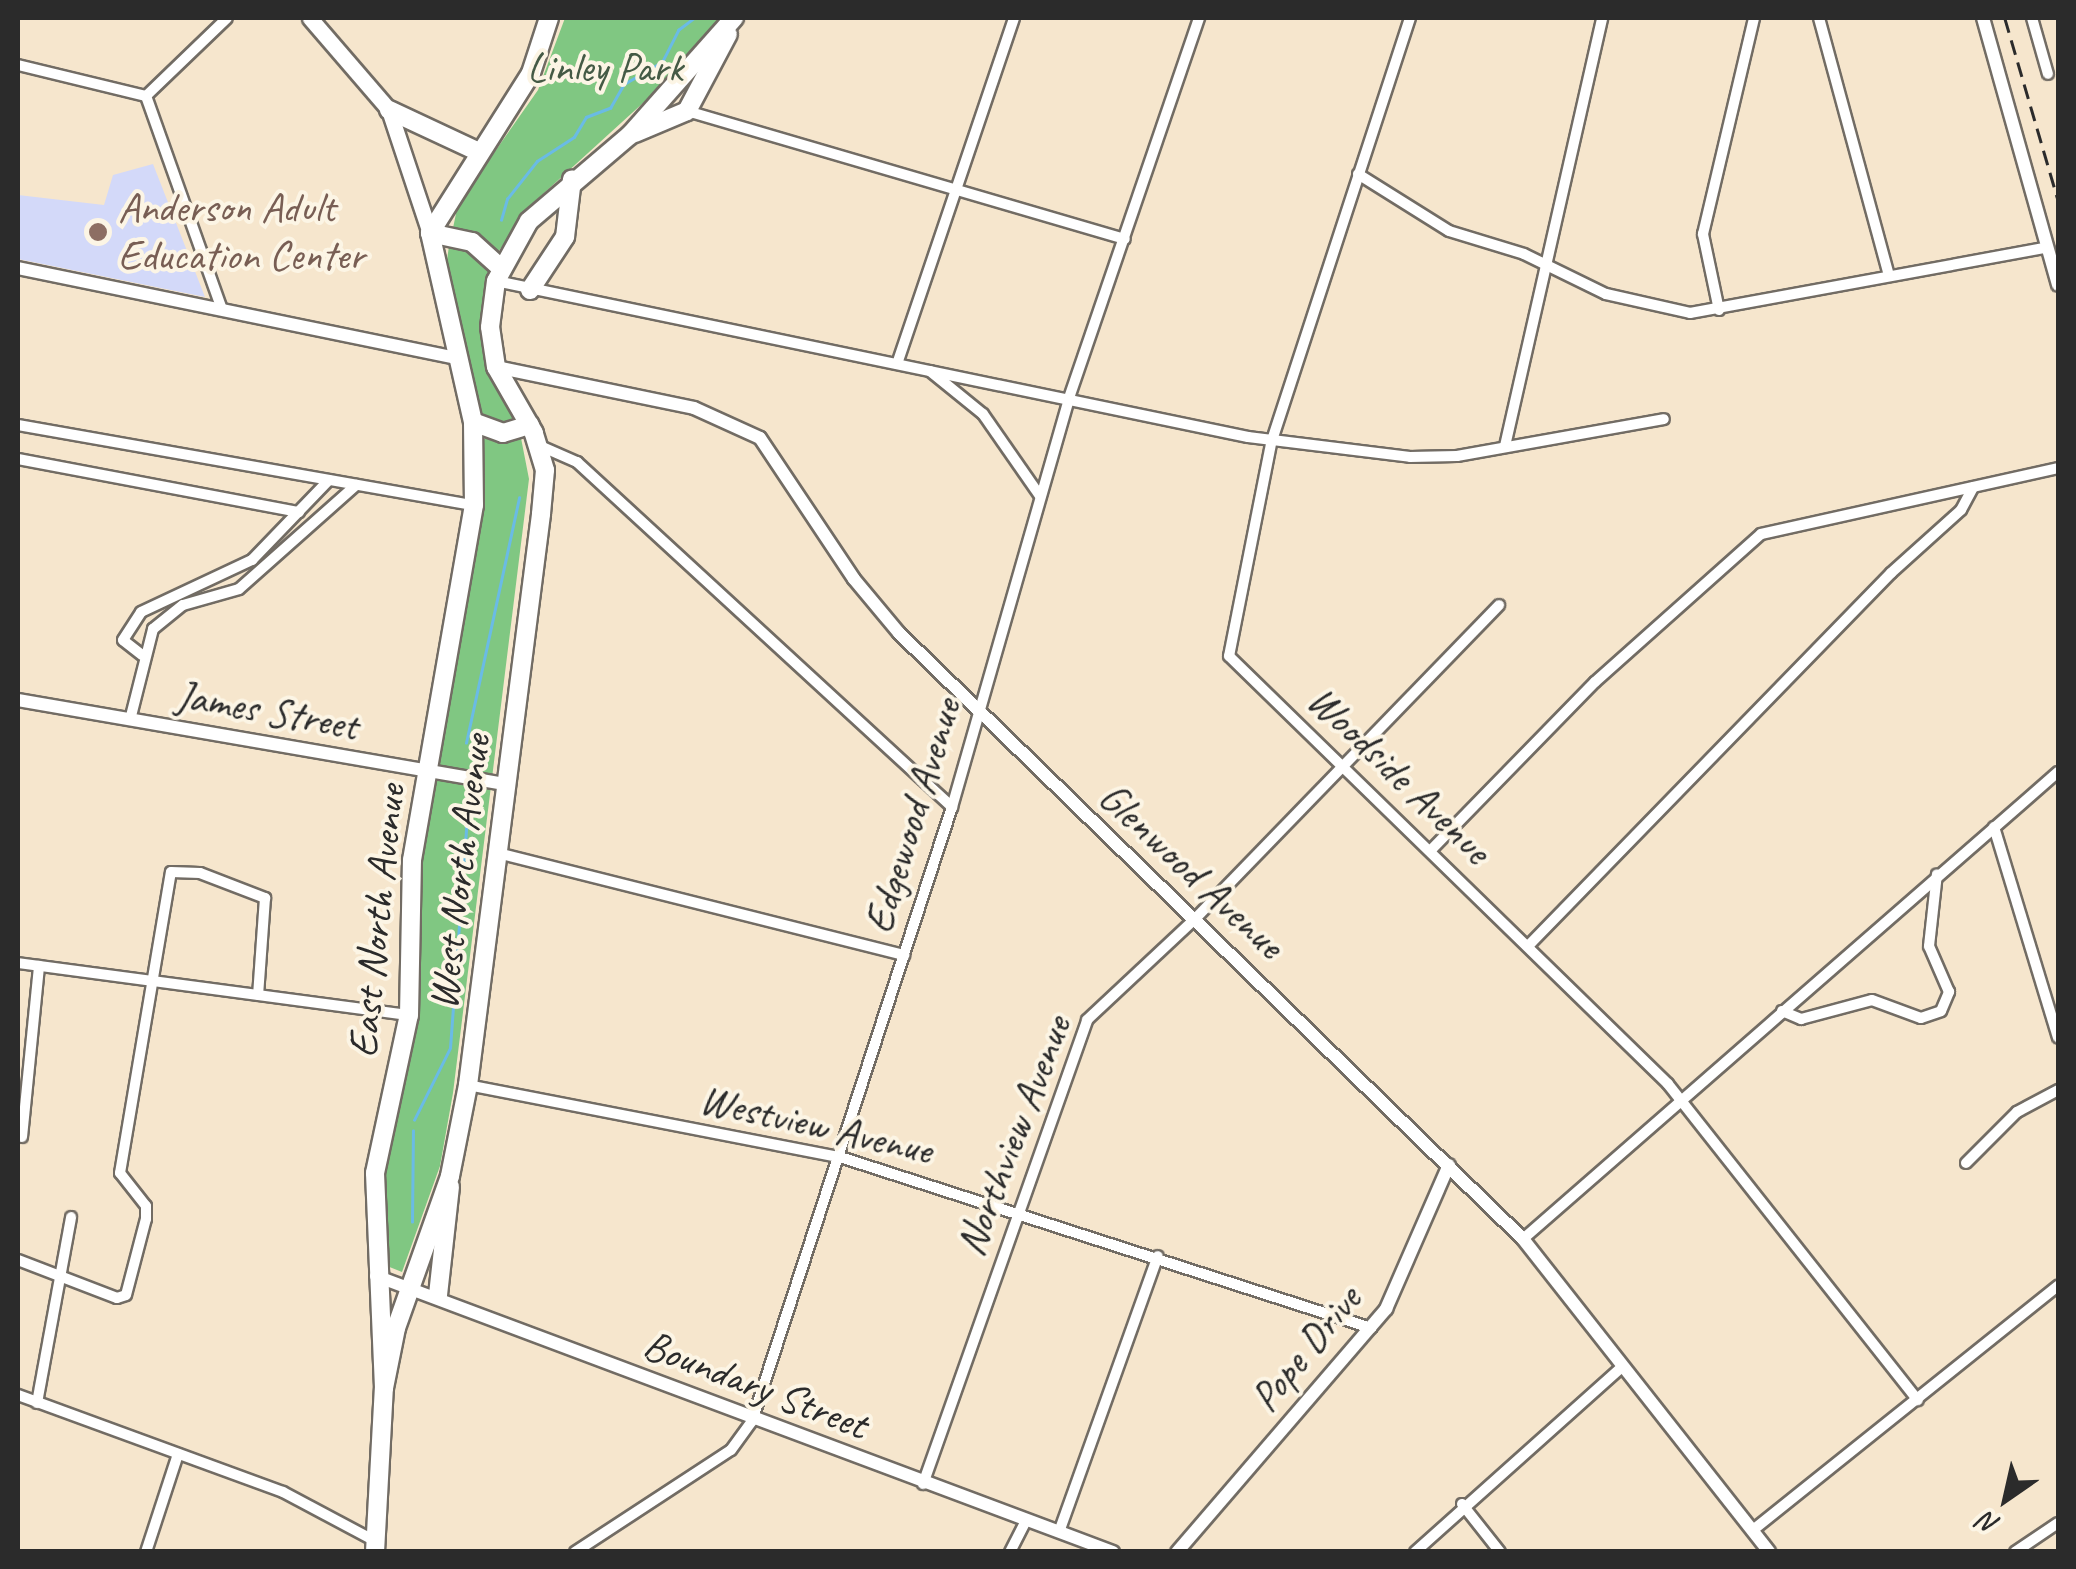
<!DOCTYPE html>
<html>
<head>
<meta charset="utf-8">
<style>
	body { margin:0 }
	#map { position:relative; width:2076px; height:1569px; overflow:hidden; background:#f6e6cd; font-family:Caveat,sans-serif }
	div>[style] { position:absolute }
	.built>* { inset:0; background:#d3d9f9 }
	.green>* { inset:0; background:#80c782 }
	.stream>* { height:2.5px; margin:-1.25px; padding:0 1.25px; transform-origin:1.25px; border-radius:1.25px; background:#6abbe5 }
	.roads { filter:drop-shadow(2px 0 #726c64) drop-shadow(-2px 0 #726c64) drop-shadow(0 2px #726c64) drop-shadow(0 -2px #726c64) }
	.minor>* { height:10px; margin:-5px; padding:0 5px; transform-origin:5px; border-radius:5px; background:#fff }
	.tertiary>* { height:12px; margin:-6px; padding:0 6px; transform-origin:6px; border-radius:6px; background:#fff }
	.secondary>* { height:15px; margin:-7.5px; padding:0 7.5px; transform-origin:7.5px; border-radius:7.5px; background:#fff }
	.primary>* { height:18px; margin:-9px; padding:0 9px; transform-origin:9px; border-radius:9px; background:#fff }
	.rail>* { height:2.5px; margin-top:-1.25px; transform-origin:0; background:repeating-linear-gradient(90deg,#2b2b2b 0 15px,transparent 0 23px) }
	.dots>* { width:28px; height:28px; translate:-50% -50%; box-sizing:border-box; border:5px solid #fcf5e5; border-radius:50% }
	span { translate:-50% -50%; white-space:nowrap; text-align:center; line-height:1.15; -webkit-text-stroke:8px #fcf5e5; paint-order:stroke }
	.park-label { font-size:42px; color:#445a45 }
	.education-label { font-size:42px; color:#785e54 }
	.left { translate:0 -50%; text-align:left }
	.street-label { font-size:42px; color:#2b2b2b }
	.frame { position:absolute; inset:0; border:20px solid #2b2b2b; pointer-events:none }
	.north { position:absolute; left:1956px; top:1449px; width:100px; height:100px; -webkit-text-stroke:8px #fcf5e5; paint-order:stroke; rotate:214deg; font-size:28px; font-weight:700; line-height:40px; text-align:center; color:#2b2b2b }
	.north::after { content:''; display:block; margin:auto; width:35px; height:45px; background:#2b2b2b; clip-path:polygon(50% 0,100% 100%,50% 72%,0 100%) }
</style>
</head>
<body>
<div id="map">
	<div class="built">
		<i style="clip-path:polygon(153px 164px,205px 297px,18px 259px,18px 195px,104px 205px,113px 175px)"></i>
	</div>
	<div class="green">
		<i style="clip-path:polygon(565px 18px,721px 18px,699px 52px,532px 204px,496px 255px,478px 237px,453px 228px,458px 204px,538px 90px)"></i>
		<i style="clip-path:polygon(449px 246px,468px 248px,491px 270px,483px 332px,519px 422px,508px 426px,479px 418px,446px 267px)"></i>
		<i style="clip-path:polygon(521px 438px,529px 479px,453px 1093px,440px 1166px,402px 1272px,387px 1266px,384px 1200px,386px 1147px,417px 1027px,412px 901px,481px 526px,479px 439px)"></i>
	</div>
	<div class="stream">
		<i style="left:501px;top:220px;width:22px;rotate:-74deg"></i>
		<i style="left:507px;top:199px;width:48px;rotate:-51.7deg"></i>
		<i style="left:537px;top:161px;width:44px;rotate:-33deg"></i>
		<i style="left:574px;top:137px;width:23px;rotate:-59deg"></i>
		<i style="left:586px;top:117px;width:26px;rotate:-21deg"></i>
		<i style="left:610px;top:108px;width:28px;rotate:-60deg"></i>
		<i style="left:624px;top:84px;width:44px;rotate:-30.1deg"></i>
		<i style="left:662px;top:62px;width:36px;rotate:-63deg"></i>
		<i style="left:678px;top:30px;width:20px;rotate:-37deg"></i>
		<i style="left:466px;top:743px;width:251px;rotate:-77.8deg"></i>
		<i style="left:414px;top:1120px;width:80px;rotate:-63.4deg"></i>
		<i style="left:450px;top:1048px;width:232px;rotate:-85.8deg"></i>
		<i style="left:412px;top:1222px;width:91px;rotate:-89.4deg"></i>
	</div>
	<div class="roads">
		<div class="minor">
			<i style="left:1410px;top:18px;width:443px;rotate:108.1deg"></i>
			<i style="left:1272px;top:439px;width:221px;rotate:101.2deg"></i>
			<i style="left:1229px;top:656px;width:613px;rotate:44.27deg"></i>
			<i style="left:1668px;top:1084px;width:403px;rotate:51.7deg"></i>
			<i style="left:1819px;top:18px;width:267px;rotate:74.8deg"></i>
			<i style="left:2032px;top:18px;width:58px;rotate:74.1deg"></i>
			<i style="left:18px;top:65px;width:132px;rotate:13.6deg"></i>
			<i style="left:146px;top:96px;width:112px;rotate:-43.9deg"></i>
			<i style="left:146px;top:96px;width:227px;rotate:70.4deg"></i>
			<i style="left:687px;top:111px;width:456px;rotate:16.3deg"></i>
			<i style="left:1358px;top:174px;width:107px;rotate:32.1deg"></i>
			<i style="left:1449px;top:231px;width:78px;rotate:17deg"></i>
			<i style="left:1524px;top:254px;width:91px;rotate:26deg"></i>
			<i style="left:1606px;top:294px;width:86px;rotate:12.7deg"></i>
			<i style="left:1690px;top:313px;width:364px;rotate:-10.4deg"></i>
			<i style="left:496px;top:281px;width:768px;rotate:11.72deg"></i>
			<i style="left:1248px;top:437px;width:163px;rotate:7deg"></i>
			<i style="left:1410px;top:457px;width:47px;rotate:-1.2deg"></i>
			<i style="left:1457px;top:456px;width:210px;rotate:-10.1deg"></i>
			<i style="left:1719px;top:310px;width:78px;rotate:-101.9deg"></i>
			<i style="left:1703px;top:234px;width:222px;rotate:-76.7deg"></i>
			<i style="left:897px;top:364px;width:365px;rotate:-71.3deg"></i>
			<i style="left:930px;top:371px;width:68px;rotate:39.1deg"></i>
			<i style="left:983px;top:414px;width:100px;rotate:55.2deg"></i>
			<i style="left:18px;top:425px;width:463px;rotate:10deg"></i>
			<i style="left:538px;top:445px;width:43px;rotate:23.6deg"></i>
			<i style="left:577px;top:462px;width:510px;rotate:42.61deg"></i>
			<i style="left:1505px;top:446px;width:439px;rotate:-77.2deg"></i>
			<i style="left:18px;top:459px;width:286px;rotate:10.7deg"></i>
			<i style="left:142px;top:655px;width:24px;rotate:-142deg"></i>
			<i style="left:123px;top:640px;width:33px;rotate:-57deg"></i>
			<i style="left:141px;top:612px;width:123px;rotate:-25.1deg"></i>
			<i style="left:252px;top:560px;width:111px;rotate:-46.1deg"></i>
			<i style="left:130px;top:720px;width:94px;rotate:-75.8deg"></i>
			<i style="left:153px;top:629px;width:38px;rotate:-39deg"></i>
			<i style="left:183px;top:605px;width:58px;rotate:-15.9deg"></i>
			<i style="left:239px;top:589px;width:157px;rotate:-41.6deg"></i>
			<i style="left:1994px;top:827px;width:220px;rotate:73.1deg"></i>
			<i style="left:1431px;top:850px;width:235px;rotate:-45.7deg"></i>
			<i style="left:1595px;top:682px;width:222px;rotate:-41.7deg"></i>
			<i style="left:1761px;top:534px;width:304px;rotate:-12.5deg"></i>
			<i style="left:498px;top:853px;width:419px;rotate:14.1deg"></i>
			<i style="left:1530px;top:944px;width:518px;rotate:-45.78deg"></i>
			<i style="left:1891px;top:573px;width:94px;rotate:-42deg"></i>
			<i style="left:1961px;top:510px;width:26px;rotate:-62deg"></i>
			<i style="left:18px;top:963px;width:394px;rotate:7.6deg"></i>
			<i style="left:1782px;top:1011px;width:21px;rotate:23deg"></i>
			<i style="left:1801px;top:1019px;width:73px;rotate:-15deg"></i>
			<i style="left:1872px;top:1000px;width:52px;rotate:20.2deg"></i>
			<i style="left:1921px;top:1018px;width:21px;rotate:-19deg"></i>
			<i style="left:1941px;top:1011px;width:21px;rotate:-67deg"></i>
			<i style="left:1949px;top:992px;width:50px;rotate:-113.5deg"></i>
			<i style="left:1929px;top:946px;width:72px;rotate:-83.7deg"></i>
			<i style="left:468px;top:1085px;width:379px;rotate:11deg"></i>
			<i style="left:840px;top:1157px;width:558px;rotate:17.85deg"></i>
			<i style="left:22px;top:1137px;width:172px;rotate:-84.3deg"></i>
			<i style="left:1966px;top:1163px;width:72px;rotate:-45deg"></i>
			<i style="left:2017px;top:1112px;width:47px;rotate:-28.2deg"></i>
			<i style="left:1523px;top:1239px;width:710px;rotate:-41.12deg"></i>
			<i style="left:18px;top:1260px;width:106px;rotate:21deg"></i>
			<i style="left:117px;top:1298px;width:9px;rotate:-18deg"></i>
			<i style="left:126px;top:1295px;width:79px;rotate:-75.3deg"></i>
			<i style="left:146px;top:1219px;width:13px;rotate:-90deg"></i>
			<i style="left:146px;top:1206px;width:42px;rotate:-128.2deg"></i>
			<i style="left:120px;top:1173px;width:305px;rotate:-80.4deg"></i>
			<i style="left:171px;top:872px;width:29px;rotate:2deg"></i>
			<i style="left:200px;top:873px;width:70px;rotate:21deg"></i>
			<i style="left:265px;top:898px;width:97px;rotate:94.1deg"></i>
			<i style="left:18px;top:1395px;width:282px;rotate:20.1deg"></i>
			<i style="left:283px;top:1492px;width:106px;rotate:28deg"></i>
			<i style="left:37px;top:1403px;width:189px;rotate:-79.6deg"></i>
			<i style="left:923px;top:1484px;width:492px;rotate:-70.5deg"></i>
			<i style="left:1087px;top:1020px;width:148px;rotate:-43.1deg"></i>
			<i style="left:1195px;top:919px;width:437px;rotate:-45.9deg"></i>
			<i style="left:1462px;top:1504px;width:61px;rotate:51.6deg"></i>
			<i style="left:1753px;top:1530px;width:391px;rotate:-38.7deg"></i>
			<i style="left:1059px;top:1532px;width:293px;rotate:-70.3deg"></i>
			<i style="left:146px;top:1552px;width:103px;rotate:-71.9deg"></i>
			<i style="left:575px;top:1552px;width:186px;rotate:-33.2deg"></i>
			<i style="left:731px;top:1450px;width:36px;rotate:-54deg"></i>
			<i style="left:752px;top:1421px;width:646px;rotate:-71.96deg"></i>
			<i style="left:952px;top:807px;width:425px;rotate:-74deg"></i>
			<i style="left:1069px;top:398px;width:402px;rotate:-71.1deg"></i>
			<i style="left:1010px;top:1552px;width:36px;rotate:-63deg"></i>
			<i style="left:1415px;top:1552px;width:279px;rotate:-41.8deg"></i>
			<i style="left:2015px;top:1552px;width:52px;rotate:-34deg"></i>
		</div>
		<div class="tertiary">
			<i style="left:1983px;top:18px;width:277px;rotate:74.3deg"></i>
			<i style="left:18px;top:268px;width:452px;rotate:11.6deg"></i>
			<i style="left:496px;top:367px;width:202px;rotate:11.7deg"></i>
			<i style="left:694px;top:408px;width:72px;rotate:24.4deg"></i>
			<i style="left:760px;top:438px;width:169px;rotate:56.3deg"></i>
			<i style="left:854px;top:579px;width:70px;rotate:50.2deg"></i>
			<i style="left:899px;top:633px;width:870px;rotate:44.16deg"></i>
			<i style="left:1523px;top:1239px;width:398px;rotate:51.8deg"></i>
			<i style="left:18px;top:700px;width:495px;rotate:9.8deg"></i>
			<i style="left:376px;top:1276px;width:787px;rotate:20.53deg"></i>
			<i style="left:1177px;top:1552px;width:321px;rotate:-49.3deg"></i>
			<i style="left:1386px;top:1309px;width:157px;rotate:-66.4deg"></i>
		</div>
		<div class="secondary">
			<i style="left:310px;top:18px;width:121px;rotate:49.3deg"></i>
			<i style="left:389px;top:110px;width:130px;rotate:71.6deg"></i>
		</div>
		<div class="primary">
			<i style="left:389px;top:110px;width:99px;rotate:25deg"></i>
			<i style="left:635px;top:133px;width:56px;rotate:-22.9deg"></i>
			<i style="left:687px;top:111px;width:87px;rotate:-62deg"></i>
			<i style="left:430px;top:233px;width:189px;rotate:-57.7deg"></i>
			<i style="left:531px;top:73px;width:58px;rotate:-71.9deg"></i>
			<i style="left:430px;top:233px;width:43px;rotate:12.1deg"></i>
			<i style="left:472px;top:242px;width:39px;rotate:42deg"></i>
			<i style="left:530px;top:290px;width:64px;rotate:-56.6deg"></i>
			<i style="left:565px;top:237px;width:58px;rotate:-83.1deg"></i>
			<i style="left:473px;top:422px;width:32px;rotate:20deg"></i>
			<i style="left:503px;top:433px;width:28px;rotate:-17deg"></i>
			<i style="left:438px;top:1295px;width:109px;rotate:-83.7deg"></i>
			<i style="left:384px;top:1388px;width:61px;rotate:-78.7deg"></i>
			<i style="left:396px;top:1328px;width:161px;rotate:-70.4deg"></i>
			<i style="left:450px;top:1176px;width:93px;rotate:-78.8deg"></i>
			<i style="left:468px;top:1085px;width:576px;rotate:-82.71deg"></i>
			<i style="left:541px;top:514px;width:44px;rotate:-84.8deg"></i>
			<i style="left:545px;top:470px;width:39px;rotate:-107deg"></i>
			<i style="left:534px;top:433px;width:76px;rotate:-119.9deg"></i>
			<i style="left:496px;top:367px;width:40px;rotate:-98.5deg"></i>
			<i style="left:490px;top:327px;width:46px;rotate:-82.6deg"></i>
			<i style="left:496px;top:281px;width:68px;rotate:-61.2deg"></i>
			<i style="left:529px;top:221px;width:133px;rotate:-40.4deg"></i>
			<i style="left:630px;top:135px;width:157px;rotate:-48.4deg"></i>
			<i style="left:375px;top:1552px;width:164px;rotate:-86.9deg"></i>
			<i style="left:384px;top:1388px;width:215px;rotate:-92.4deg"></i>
			<i style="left:375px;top:1173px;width:162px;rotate:-77.9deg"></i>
			<i style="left:409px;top:1015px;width:155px;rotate:-88.9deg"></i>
			<i style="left:412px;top:860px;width:360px;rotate:-80.1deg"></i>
			<i style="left:474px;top:505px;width:83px;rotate:-90.7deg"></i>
			<i style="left:473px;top:422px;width:194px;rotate:-102.8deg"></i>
		</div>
	</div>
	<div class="rail">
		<i style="left:2005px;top:18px;width:189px;rotate:73.7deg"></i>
	</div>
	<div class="dots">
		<i style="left:98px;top:232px;background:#8d6e63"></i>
	</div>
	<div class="park-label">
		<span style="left:605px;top:68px">Linley Park</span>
	</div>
	<div class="education-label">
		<span class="left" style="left:118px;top:232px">Anderson Adult<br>Education Center</span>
	</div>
	<div class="street-label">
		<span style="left:267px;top:711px;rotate:10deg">James Street</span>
		<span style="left:1399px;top:775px;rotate:44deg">Woodside Avenue</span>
		<span style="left:913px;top:816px;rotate:-73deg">Edgewood Avenue</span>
		<span style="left:1191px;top:871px;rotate:43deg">Glenwood Avenue</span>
		<span style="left:460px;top:872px;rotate:-83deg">West North Avenue</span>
		<span style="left:377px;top:921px;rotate:-84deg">East North Avenue</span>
		<span style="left:816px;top:1125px;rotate:13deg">Westview Avenue</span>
		<span style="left:1014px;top:1136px;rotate:-69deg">Northview Avenue</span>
		<span style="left:1306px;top:1349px;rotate:-51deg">Pope Drive</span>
		<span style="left:755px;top:1385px;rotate:21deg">Boundary Street</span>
	</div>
	<div class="frame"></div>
	<div class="north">N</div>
</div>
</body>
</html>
